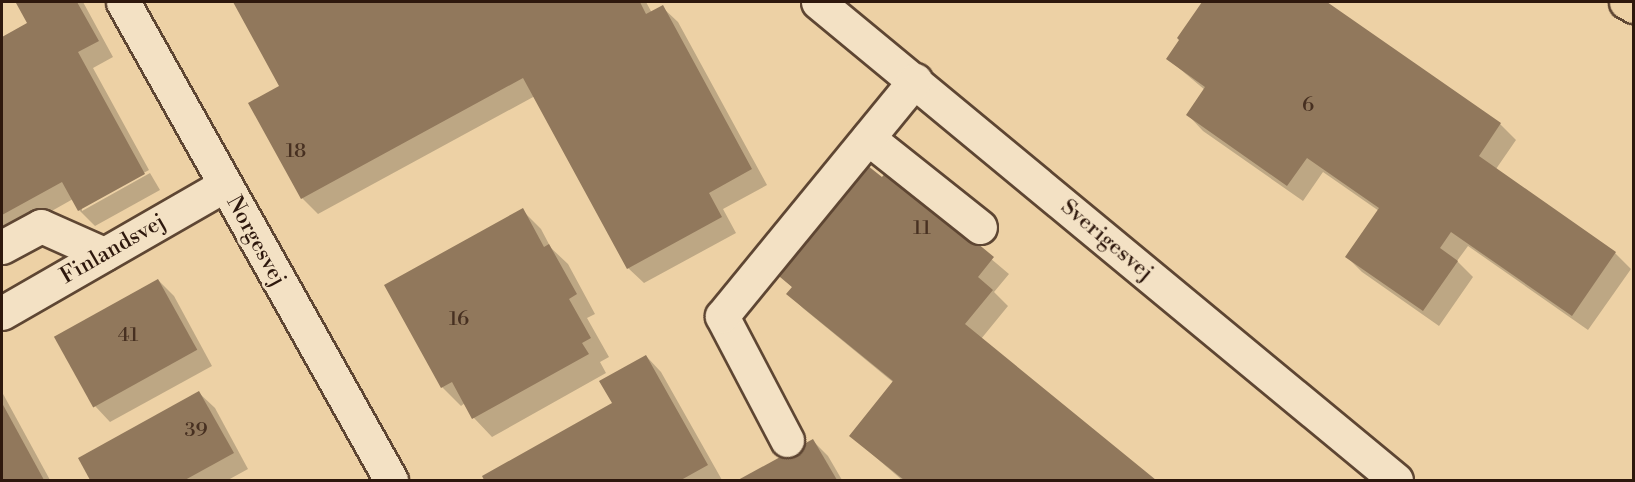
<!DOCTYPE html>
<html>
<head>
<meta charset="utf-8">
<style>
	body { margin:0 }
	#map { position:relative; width:1635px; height:482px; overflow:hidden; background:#edd1a5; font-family:"Libre Bodoni",serif }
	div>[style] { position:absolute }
	.shadow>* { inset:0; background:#0003 }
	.building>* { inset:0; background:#91785c; transform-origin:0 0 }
	.roads { filter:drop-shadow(2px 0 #5e4633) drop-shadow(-2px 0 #5e4633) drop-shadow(0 2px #5e4633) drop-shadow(0 -2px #5e4633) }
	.minor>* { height:33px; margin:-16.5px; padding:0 16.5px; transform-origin:16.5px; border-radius:16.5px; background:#f3e1c4 }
	.major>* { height:33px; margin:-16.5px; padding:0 16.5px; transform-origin:16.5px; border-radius:16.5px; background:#edd1a5 }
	span { translate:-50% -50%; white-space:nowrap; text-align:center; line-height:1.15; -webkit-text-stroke:6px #f3e1c4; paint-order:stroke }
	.number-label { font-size:20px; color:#473021 }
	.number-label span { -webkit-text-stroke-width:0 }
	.street-label { font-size:22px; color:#2e180d }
	.frame { position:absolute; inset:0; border:3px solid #2e180d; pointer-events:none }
</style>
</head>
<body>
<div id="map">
	<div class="shadow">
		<i style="clip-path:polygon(21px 2px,83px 2px,113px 57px,93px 68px,149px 170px,82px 207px,82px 211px,150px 173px,160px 190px,95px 226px,79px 210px,73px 199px,2px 239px,2px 38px,29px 23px,18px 3px)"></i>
		<i style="clip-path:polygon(235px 2px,646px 2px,652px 13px,662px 7px,678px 22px,767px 185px,723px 209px,736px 233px,644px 283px,628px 268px,535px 96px,318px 214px,302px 198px,250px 103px,281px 87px)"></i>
		<i style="clip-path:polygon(1204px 2px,1325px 2px,1500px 124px,1516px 140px,1496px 169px,1615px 253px,1631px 269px,1588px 330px,1468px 246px,1457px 261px,1473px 277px,1439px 326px,1362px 272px,1347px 257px,1379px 211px,1323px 172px,1303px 201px,1203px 131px,1188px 115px,1205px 90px,1168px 59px,1181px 41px,1179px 38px)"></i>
		<i style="clip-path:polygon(888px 172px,1009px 274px,994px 292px,1008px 306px,981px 339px,1153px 480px,902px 480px,851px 436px,894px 383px,804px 309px,788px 294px,793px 288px,776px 272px)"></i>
		<i style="clip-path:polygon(522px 210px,541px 229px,551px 248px,568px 264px,595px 314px,587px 318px,609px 357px,600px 362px,606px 373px,492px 437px,474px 418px,465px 403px,461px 406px,442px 387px)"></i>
		<i style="clip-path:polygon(158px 280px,174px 296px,212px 366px,110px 422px,95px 406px,56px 337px)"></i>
		<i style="clip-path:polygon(646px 356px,661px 372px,722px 480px,486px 480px,484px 476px,614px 403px)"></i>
		<i style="clip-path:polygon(2px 392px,50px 480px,2px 480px)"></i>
		<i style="clip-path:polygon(199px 393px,215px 408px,248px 469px,228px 480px,92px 480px,80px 459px)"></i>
		<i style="clip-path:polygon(813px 441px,828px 456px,842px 480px,741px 480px)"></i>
	</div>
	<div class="building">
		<i style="clip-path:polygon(18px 2px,77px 2px,99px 41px,78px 52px,145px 174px,78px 211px,62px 182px,2px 215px,2px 37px,27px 23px,16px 3px)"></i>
		<i style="clip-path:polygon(233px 2px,640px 2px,646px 14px,663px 5px,752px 169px,709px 193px,722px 217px,627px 269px,523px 78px,301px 199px,248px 103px,279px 86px)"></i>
		<i style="clip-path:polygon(1202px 2px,1327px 2px,1501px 123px,1479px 156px,1616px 252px,1572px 316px,1451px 232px,1440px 248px,1458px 261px,1423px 311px,1345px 257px,1379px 208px,1307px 158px,1287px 186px,1186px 115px,1205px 87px,1166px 59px,1179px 40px,1177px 38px)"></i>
		<i style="clip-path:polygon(863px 162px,882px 177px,888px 170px,994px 257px,978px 277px,993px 290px,965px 324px,1156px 480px,904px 480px,849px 436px,893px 381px,786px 294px,792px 287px,774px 272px)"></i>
		<i style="clip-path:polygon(523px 208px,544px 247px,549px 244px,577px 294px,569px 299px,591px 338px,582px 343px,589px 354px,472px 419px,452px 382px,441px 388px,384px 285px)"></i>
		<i style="left:158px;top:279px;width:81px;height:119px;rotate:61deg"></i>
		<i style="clip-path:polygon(646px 355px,708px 465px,681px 480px,484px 480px,482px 476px,612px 403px,599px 381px)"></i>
		<i style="clip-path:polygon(199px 391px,234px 453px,185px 480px,90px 480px,78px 458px)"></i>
		<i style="clip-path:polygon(2px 403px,44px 480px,2px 480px)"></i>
		<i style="clip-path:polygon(813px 439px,837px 480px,738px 480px)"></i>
	</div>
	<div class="roads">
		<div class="minor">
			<i style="left:123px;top:2px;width:548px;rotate:60.72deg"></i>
			<i style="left:818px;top:2px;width:750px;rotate:39.59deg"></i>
			<i style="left:868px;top:138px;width:143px;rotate:38.5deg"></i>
			<i style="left:2px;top:247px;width:44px;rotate:-28.3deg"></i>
			<i style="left:41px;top:226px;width:69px;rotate:24deg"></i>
			<i style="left:2px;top:313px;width:257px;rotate:-29.9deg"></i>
			<i style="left:787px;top:440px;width:140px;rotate:-117.7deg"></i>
			<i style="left:722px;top:316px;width:305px;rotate:-50.7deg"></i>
		</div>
		<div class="major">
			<i style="left:1626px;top:2px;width:9px;rotate:27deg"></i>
		</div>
	</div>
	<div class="number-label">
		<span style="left:1308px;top:105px">6</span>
		<span style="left:296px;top:151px">18</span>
		<span style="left:922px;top:228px">11</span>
		<span style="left:459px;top:319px">16</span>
		<span style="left:128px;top:335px">41</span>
		<span style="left:196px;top:430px">39</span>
	</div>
	<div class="street-label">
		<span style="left:1107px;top:240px;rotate:40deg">Sverigesvej</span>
		<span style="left:256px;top:241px;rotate:61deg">Norgesvej</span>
		<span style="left:113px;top:249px;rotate:-30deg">Finlandsvej</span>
	</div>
	<div class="frame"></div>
</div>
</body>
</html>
